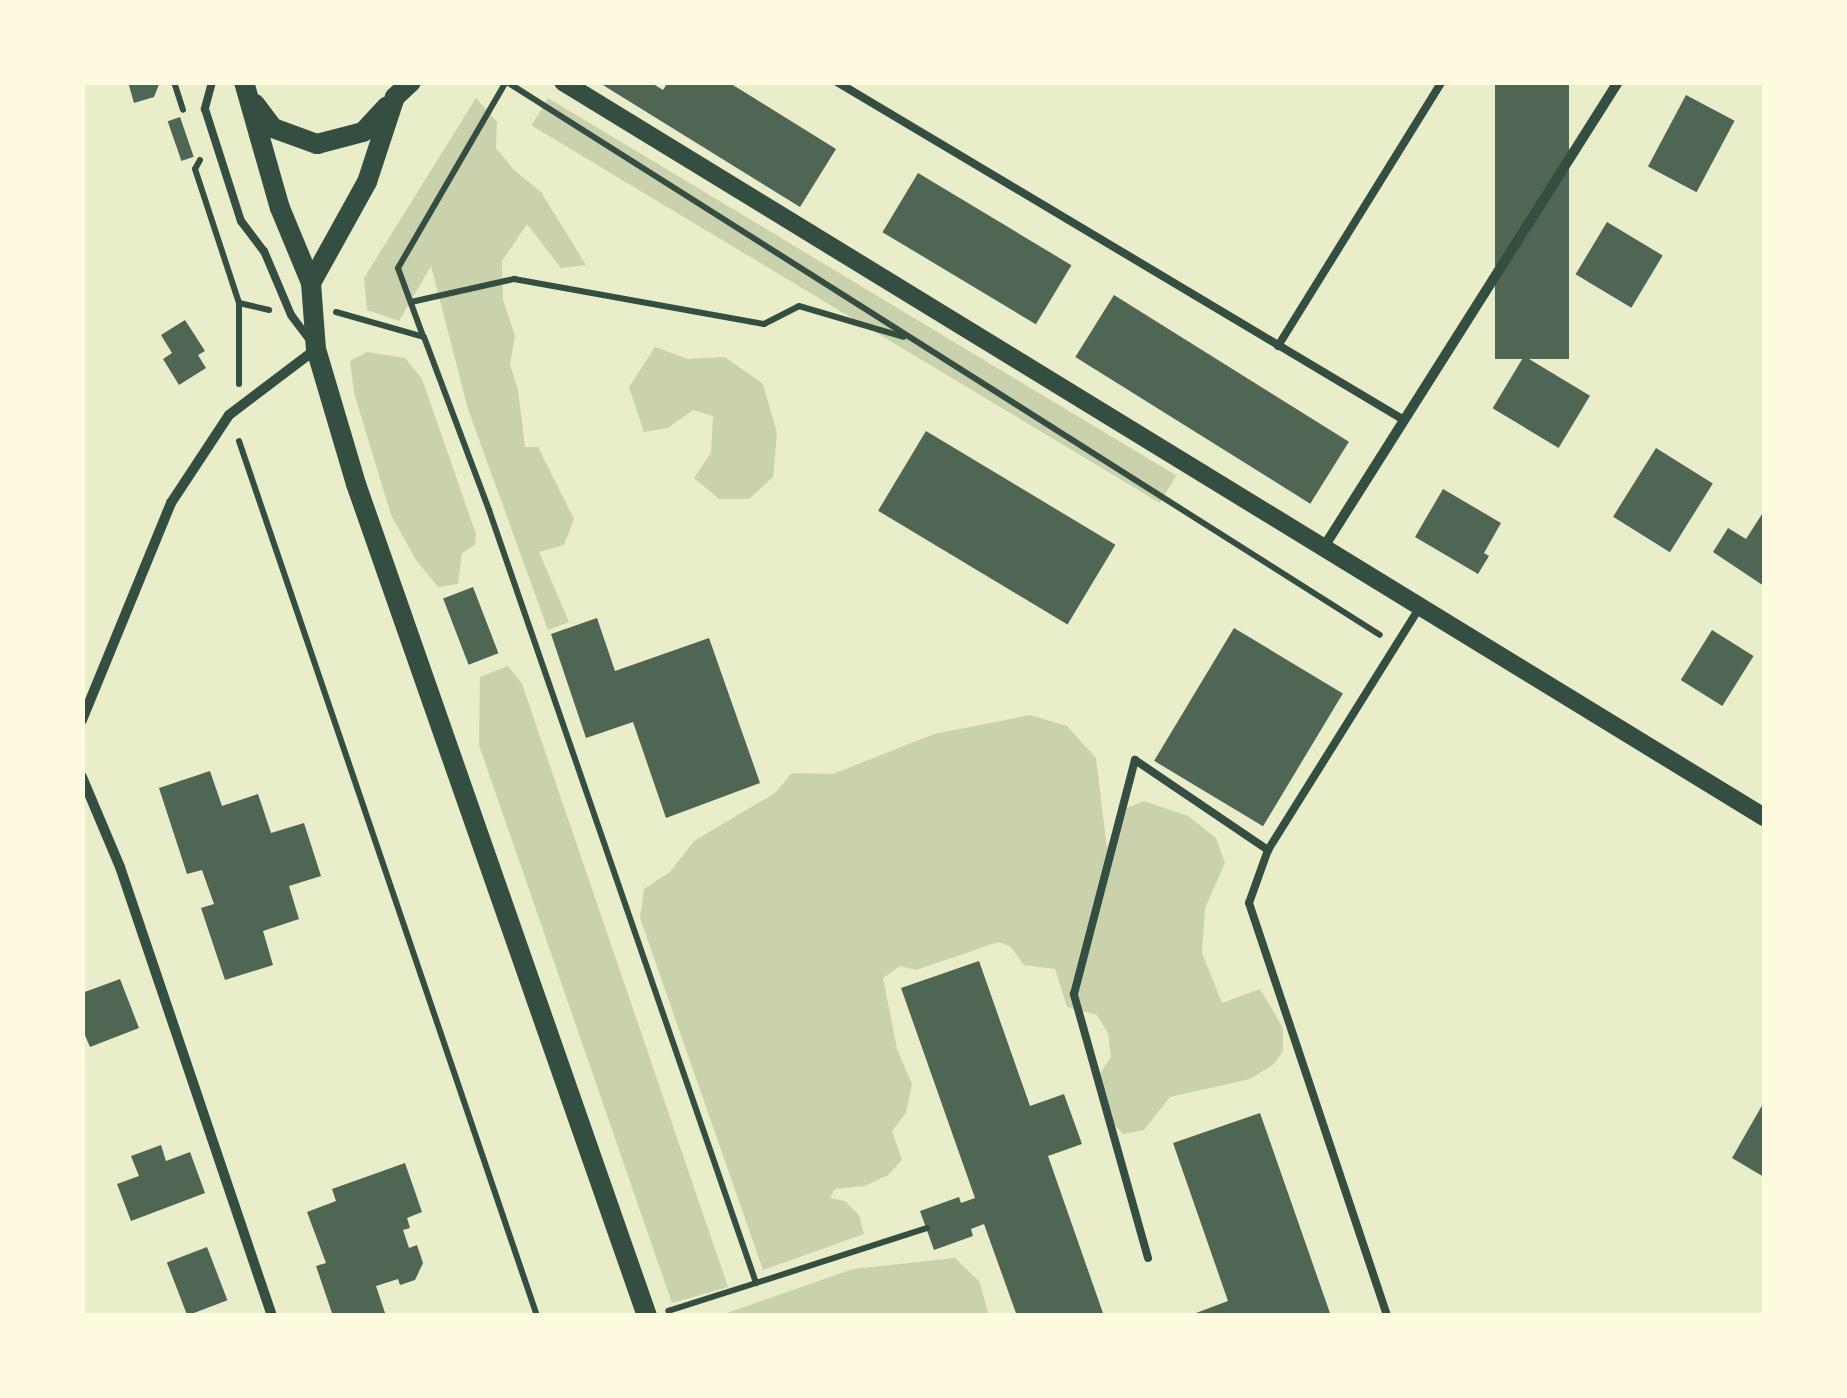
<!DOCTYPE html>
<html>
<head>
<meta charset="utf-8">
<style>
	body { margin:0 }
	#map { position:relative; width:1847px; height:1398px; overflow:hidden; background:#e9edc9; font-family:"Fira Sans",sans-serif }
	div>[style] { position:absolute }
	.green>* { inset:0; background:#cad2ad; transform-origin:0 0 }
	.building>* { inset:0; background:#4f6655; transform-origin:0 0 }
	.path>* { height:6px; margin:-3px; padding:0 3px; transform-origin:3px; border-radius:3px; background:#344e41 }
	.service>* { height:8px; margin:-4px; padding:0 4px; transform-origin:4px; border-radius:4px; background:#344e41 }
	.minor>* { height:10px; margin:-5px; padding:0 5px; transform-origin:5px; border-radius:5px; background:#344e41 }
	.tertiary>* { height:18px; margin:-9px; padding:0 9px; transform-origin:9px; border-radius:9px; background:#344e41 }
	.secondary>* { height:20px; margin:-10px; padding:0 10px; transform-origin:10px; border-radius:10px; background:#344e41 }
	span { translate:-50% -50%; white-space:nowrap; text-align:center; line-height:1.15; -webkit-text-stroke:8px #fefae0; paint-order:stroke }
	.frame { position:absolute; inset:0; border:85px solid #fefae0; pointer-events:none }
</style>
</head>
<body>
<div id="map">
	<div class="green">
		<i style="clip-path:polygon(476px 98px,497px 122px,496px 148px,513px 169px,541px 192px,586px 265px,561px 268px,527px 224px,502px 261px,503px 300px,515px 336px,510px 364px,518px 390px,525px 447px,538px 447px,574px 519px,564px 545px,539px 552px,569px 622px,548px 630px,468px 409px,431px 266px,399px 321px,367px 310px,364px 278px)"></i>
		<i style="left:548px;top:98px;width:733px;height:32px;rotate:31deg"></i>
		<i style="clip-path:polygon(655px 347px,688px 359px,725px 357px,763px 384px,777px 433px,773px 477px,749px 499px,719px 499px,694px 478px,711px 453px,713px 416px,693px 410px,668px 428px,644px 432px,629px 387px)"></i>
		<i style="clip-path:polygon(367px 352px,405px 358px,422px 379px,476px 534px,475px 545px,462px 553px,458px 584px,438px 587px,416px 560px,391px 515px,354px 393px,350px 361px)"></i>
		<i style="clip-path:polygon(508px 666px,522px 684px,728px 1287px,672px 1303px,479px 745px,480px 677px)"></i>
		<i style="clip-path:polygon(1030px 715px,1067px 726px,1096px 758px,1107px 848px,1127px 808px,1144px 801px,1188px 816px,1216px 838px,1225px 863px,1205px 908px,1202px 953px,1222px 1003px,1260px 989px,1283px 1028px,1283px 1051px,1274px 1064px,1250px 1079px,1170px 1097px,1144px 1130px,1123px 1134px,1107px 1116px,1099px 1075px,1111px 1057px,1108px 1033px,1097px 1015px,1067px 1007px,1055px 969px,1024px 965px,1010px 946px,998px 942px,916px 970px,900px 966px,883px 978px,897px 1049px,912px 1084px,906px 1113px,892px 1131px,902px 1160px,888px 1175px,865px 1186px,835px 1189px,830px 1198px,845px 1201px,859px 1215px,864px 1234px,763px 1270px,640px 918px,644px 889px,670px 872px,694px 841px,775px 793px,792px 773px,833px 774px,934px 734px)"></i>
		<i style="clip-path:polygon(955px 1258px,979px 1281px,989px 1315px,721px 1315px,853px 1269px)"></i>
	</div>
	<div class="building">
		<i style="clip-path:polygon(128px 82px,160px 82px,154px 97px,134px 103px)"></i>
		<i style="clip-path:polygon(598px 82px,650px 82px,663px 90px,668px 82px,728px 82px,836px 149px,800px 207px)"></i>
		<i style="left:1495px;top:82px;width:74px;height:277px"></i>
		<i style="left:1686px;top:95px;width:55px;height:81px;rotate:28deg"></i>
		<i style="left:180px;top:117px;width:42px;height:13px;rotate:71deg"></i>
		<i style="left:918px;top:173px;width:179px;height:69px;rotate:31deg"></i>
		<i style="left:1607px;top:222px;width:65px;height:61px;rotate:31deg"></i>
		<i style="left:1114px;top:295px;width:277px;height:73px;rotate:32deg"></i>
		<i style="clip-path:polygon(185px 320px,205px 351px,198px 355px,206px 368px,179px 385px,163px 359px,172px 353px,161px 335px)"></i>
		<i style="left:1524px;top:356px;width:77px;height:61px;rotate:31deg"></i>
		<i style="left:926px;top:431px;width:221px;height:93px;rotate:31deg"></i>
		<i style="left:1656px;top:448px;width:67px;height:81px;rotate:32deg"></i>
		<i style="clip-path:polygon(1443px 489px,1501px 523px,1484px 553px,1489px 556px,1478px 574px,1415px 537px)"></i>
		<i style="clip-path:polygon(1764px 511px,1764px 586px,1713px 552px,1728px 528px,1746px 539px)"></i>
		<i style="left:473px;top:587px;width:71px;height:32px;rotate:69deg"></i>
		<i style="clip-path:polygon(597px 618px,615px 671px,709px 638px,760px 783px,666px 818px,633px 722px,586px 738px,551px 634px)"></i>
		<i style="left:1234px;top:628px;width:127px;height:155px;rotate:31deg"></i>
		<i style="left:1712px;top:630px;width:49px;height:59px;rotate:32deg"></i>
		<i style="clip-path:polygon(210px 771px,222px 806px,258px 794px,271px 833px,304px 823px,321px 876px,289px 886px,299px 919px,263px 931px,273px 965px,225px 980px,201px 908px,214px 904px,202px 870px,187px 874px,159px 788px)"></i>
		<i style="clip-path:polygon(979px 961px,1030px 1106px,1064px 1094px,1082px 1144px,1048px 1156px,1104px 1316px,1017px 1316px,984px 1224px,971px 1229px,973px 1236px,934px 1250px,920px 1211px,959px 1197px,961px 1203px,975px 1198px,901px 988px)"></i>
		<i style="clip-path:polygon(120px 979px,139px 1028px,90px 1047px,82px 1028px,82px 993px)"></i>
		<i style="clip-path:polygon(1764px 1102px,1764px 1177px,1732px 1158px)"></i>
		<i style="clip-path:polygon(1260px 1113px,1331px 1316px,1188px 1316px,1228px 1301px,1173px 1143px)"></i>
		<i style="clip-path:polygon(161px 1145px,166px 1161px,190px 1152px,205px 1193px,131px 1221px,117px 1184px,139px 1176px,131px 1156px)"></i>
		<i style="clip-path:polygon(405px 1163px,422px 1212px,407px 1218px,410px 1228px,403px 1230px,409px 1248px,417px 1245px,423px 1263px,415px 1280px,400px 1285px,398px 1279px,376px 1286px,386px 1316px,333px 1316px,316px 1266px,326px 1263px,307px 1212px,336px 1201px,332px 1189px)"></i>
		<i style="left:207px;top:1247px;width:57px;height:43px;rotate:69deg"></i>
	</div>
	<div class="path">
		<i style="left:174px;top:82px;width:29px;rotate:72deg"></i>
		<i style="left:507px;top:82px;width:1033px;rotate:32.35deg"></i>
		<i style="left:200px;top:160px;width:10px;rotate:119deg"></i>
		<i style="left:195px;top:169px;width:141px;rotate:71.8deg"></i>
		<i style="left:239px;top:303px;width:31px;rotate:13deg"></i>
		<i style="left:411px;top:302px;width:106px;rotate:-12.6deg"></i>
		<i style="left:514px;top:279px;width:254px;rotate:10.2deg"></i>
		<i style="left:764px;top:324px;width:39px;rotate:-27deg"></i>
		<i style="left:799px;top:306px;width:109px;rotate:16.4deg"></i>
		<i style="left:239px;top:303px;width:81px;rotate:90deg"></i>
		<i style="left:336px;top:312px;width:91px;rotate:15.9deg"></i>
		<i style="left:424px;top:337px;width:185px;rotate:69.4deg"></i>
		<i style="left:489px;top:510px;width:818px;rotate:70.94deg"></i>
		<i style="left:756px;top:1283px;width:92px;rotate:162.3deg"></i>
		<i style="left:423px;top:336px;width:72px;rotate:-110.2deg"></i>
		<i style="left:398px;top:268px;width:215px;rotate:-59.9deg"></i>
		<i style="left:239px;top:441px;width:924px;rotate:71.19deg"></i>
		<i style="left:756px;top:1283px;width:180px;rotate:-17.8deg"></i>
	</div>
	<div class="service">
		<i style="left:212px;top:82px;width:28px;rotate:105deg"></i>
		<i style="left:205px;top:109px;width:118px;rotate:72.2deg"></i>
		<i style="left:241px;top:221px;width:38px;rotate:53deg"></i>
		<i style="left:264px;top:251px;width:69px;rotate:67.1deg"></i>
		<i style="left:291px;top:315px;width:34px;rotate:53deg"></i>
		<i style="left:837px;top:82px;width:660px;rotate:30.8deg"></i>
		<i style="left:1278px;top:346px;width:311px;rotate:-58.2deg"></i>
		<i style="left:1268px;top:850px;width:56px;rotate:109.7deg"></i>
		<i style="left:1249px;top:903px;width:435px;rotate:71.5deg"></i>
		<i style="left:1148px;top:1258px;width:274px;rotate:-105.7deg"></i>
		<i style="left:1074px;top:994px;width:242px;rotate:-75.4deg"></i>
		<i style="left:1135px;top:760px;width:161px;rotate:34.1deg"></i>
		<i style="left:1268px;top:850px;width:285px;rotate:-58deg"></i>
	</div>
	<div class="minor">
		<i style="left:1322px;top:550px;width:554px;rotate:-57.69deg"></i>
		<i style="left:82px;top:720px;width:235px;rotate:-67.7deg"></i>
		<i style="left:171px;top:503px;width:105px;rotate:-56.6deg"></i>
		<i style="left:229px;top:415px;width:108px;rotate:-37.1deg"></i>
		<i style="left:82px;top:777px;width:98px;rotate:67.1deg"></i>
		<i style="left:120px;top:867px;width:474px;rotate:71.3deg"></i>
	</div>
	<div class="tertiary">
		<i style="left:563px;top:82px;width:1408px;rotate:31.47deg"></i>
	</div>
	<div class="secondary">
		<i style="left:244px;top:82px;width:131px;rotate:74.1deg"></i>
		<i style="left:280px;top:208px;width:81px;rotate:67.5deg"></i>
		<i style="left:311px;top:283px;width:66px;rotate:85.7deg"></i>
		<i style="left:316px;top:349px;width:141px;rotate:73.5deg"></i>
		<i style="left:356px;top:484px;width:881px;rotate:70.72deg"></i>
		<i style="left:255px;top:104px;width:30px;rotate:53deg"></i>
		<i style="left:273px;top:128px;width:47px;rotate:20deg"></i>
		<i style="left:317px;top:144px;width:48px;rotate:-14.6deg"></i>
		<i style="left:363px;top:132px;width:35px;rotate:-47deg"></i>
		<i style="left:311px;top:283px;width:115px;rotate:-61deg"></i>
		<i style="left:367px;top:182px;width:89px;rotate:-71.8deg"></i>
		<i style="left:395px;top:97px;width:22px;rotate:-43deg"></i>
	</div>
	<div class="frame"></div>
</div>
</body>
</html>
